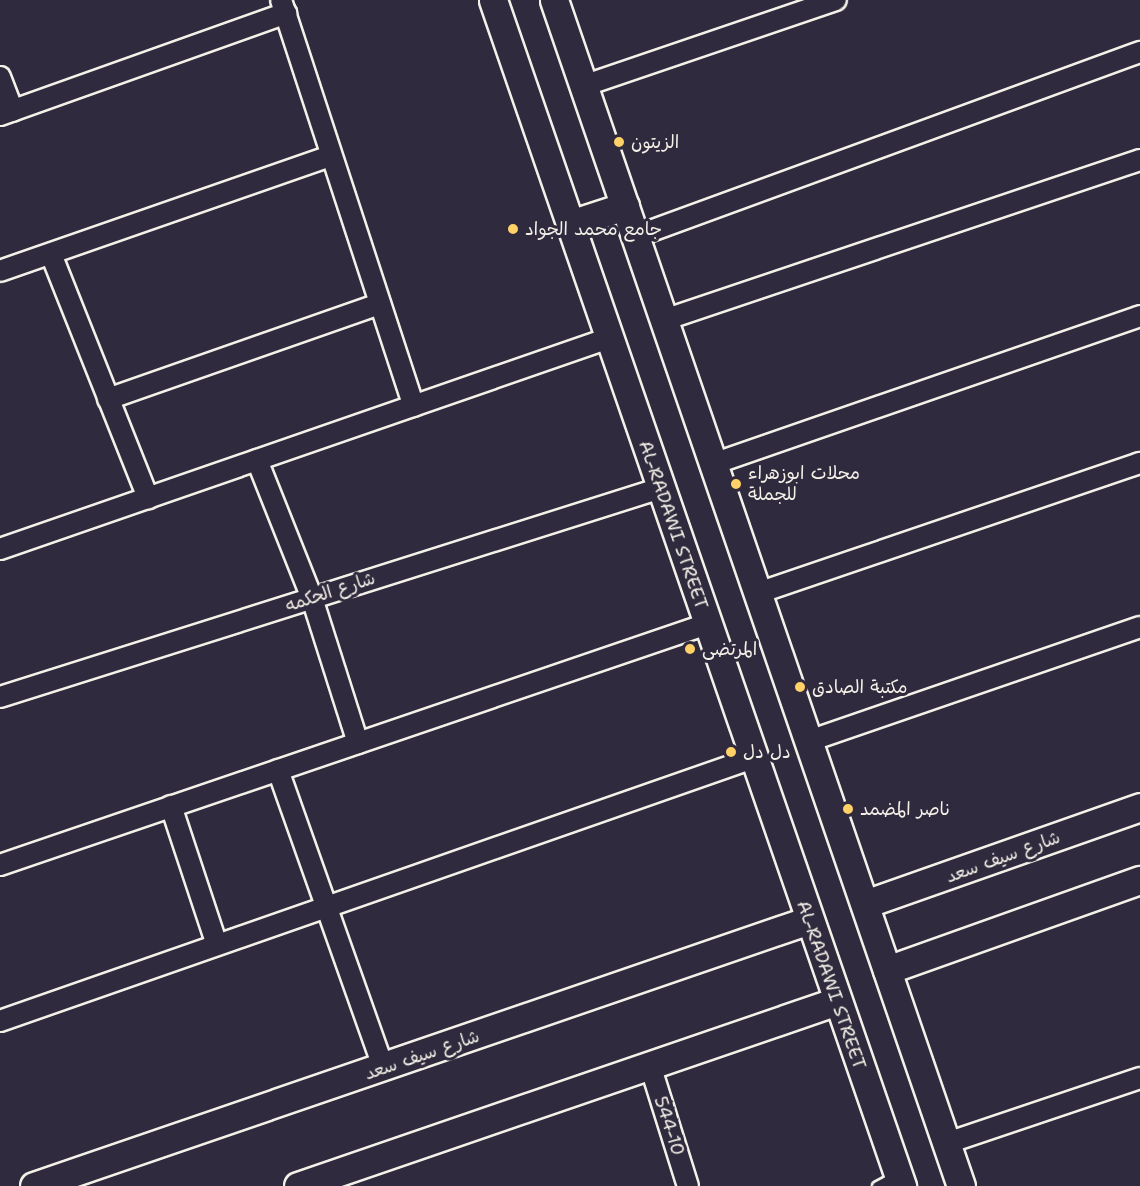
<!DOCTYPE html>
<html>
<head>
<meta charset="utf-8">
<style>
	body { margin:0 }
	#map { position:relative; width:1140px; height:1186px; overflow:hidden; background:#2f2a3d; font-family:"Shantell Sans","Playpen Sans Arabic",sans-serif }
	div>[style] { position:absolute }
	.roads { filter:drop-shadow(2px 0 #f4f1e8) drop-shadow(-2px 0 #f4f1e8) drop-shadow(0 2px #f4f1e8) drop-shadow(0 -2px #f4f1e8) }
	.lane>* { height:9px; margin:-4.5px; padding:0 4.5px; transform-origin:4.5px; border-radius:4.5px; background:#2f2a3d }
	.street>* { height:20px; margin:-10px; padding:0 10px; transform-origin:10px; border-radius:10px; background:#2f2a3d }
	.secondary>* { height:27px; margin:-13.5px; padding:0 13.5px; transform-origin:13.5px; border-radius:13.5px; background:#2f2a3d }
	.dots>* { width:16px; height:16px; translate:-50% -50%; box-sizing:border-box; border:3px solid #2f2a3d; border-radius:50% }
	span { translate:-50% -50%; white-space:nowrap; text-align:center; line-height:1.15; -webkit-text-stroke:6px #2f2a3d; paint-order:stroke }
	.poi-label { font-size:18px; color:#f4f1e8 }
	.left { translate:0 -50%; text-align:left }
	.street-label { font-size:18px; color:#f4f1e8 }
</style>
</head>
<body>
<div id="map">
	<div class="roads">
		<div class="lane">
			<i style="left:877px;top:1186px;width:21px;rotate:-28deg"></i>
		</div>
		<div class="street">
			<i style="left:281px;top:0;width:427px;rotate:71.9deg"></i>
			<i style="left:0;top:77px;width:36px;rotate:69deg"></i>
			<i style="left:583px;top:86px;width:267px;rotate:-18.8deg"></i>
			<i style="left:0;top:115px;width:304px;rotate:-19.6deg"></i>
			<i style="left:637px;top:236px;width:536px;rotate:-20.09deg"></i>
			<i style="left:51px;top:254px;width:263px;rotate:68.3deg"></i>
			<i style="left:0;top:271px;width:350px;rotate:-19.2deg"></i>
			<i style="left:664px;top:320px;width:502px;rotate:-18.58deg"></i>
			<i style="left:108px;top:399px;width:288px;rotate:-19.3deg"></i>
			<i style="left:257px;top:460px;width:149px;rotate:68.3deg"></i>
			<i style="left:312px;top:598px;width:152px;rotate:72.4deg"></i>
			<i style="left:713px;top:464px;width:452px;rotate:-19.1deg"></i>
			<i style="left:0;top:549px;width:645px;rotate:-19.11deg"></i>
			<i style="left:758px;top:593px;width:404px;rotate:-18.8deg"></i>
			<i style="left:0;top:697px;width:693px;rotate:-17.55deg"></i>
			<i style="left:809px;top:741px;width:350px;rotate:-19deg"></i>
			<i style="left:278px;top:770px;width:317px;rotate:70.5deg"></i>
			<i style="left:171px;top:806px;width:146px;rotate:71.7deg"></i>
			<i style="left:0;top:865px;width:747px;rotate:-18.82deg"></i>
			<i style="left:0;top:1021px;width:798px;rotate:-19.25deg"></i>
			<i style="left:650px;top:1065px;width:127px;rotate:72.6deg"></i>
			<i style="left:947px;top:1143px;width:204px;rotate:-18.6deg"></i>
		</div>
		<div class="secondary">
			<i style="left:493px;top:0;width:1255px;rotate:70.97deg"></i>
			<i style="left:554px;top:0;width:1254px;rotate:71.06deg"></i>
			<i style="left:570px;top:224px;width:58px;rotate:-18.1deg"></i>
			<i style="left:865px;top:904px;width:292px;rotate:-19.4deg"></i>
			<i style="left:887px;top:970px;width:269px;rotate:-19.6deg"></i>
			<i style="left:34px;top:1186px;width:819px;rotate:-18.94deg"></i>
			<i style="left:298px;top:1186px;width:570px;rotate:-18.94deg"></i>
		</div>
	</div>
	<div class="dots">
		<i style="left:619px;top:142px;background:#ffd166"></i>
		<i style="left:513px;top:229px;background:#ffd166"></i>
		<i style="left:736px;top:484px;background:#ffd166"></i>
		<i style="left:690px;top:649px;background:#ffd166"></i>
		<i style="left:800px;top:687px;background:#ffd166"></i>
		<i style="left:731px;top:752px;background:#ffd166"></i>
		<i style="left:848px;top:809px;background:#ffd166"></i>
	</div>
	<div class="poi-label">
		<span class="left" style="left:631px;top:142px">الزيتون</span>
		<span class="left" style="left:525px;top:229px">جامع محمد الجواد</span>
		<span class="left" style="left:748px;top:484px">محلات ابوزهراء<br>للجملة</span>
		<span class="left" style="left:702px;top:649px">المرتضى</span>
		<span class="left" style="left:812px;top:687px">مكتبة الصادق</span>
		<span class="left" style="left:743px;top:752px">دل دل</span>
		<span class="left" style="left:860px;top:809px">ناصر المضمد</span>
	</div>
	<div class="street-label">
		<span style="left:673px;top:525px;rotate:71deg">AL-RADAWI STREET</span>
		<span style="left:330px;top:592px;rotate:-18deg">شارع الحكمه</span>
		<span style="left:1003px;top:857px;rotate:-20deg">شارع سيف سعد</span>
		<span style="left:831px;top:985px;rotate:71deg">AL-RADAWI STREET</span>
		<span style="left:422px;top:1055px;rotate:-19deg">شارع سيف سعد</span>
		<span style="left:669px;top:1126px;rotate:72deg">544-10</span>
	</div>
</div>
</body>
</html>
